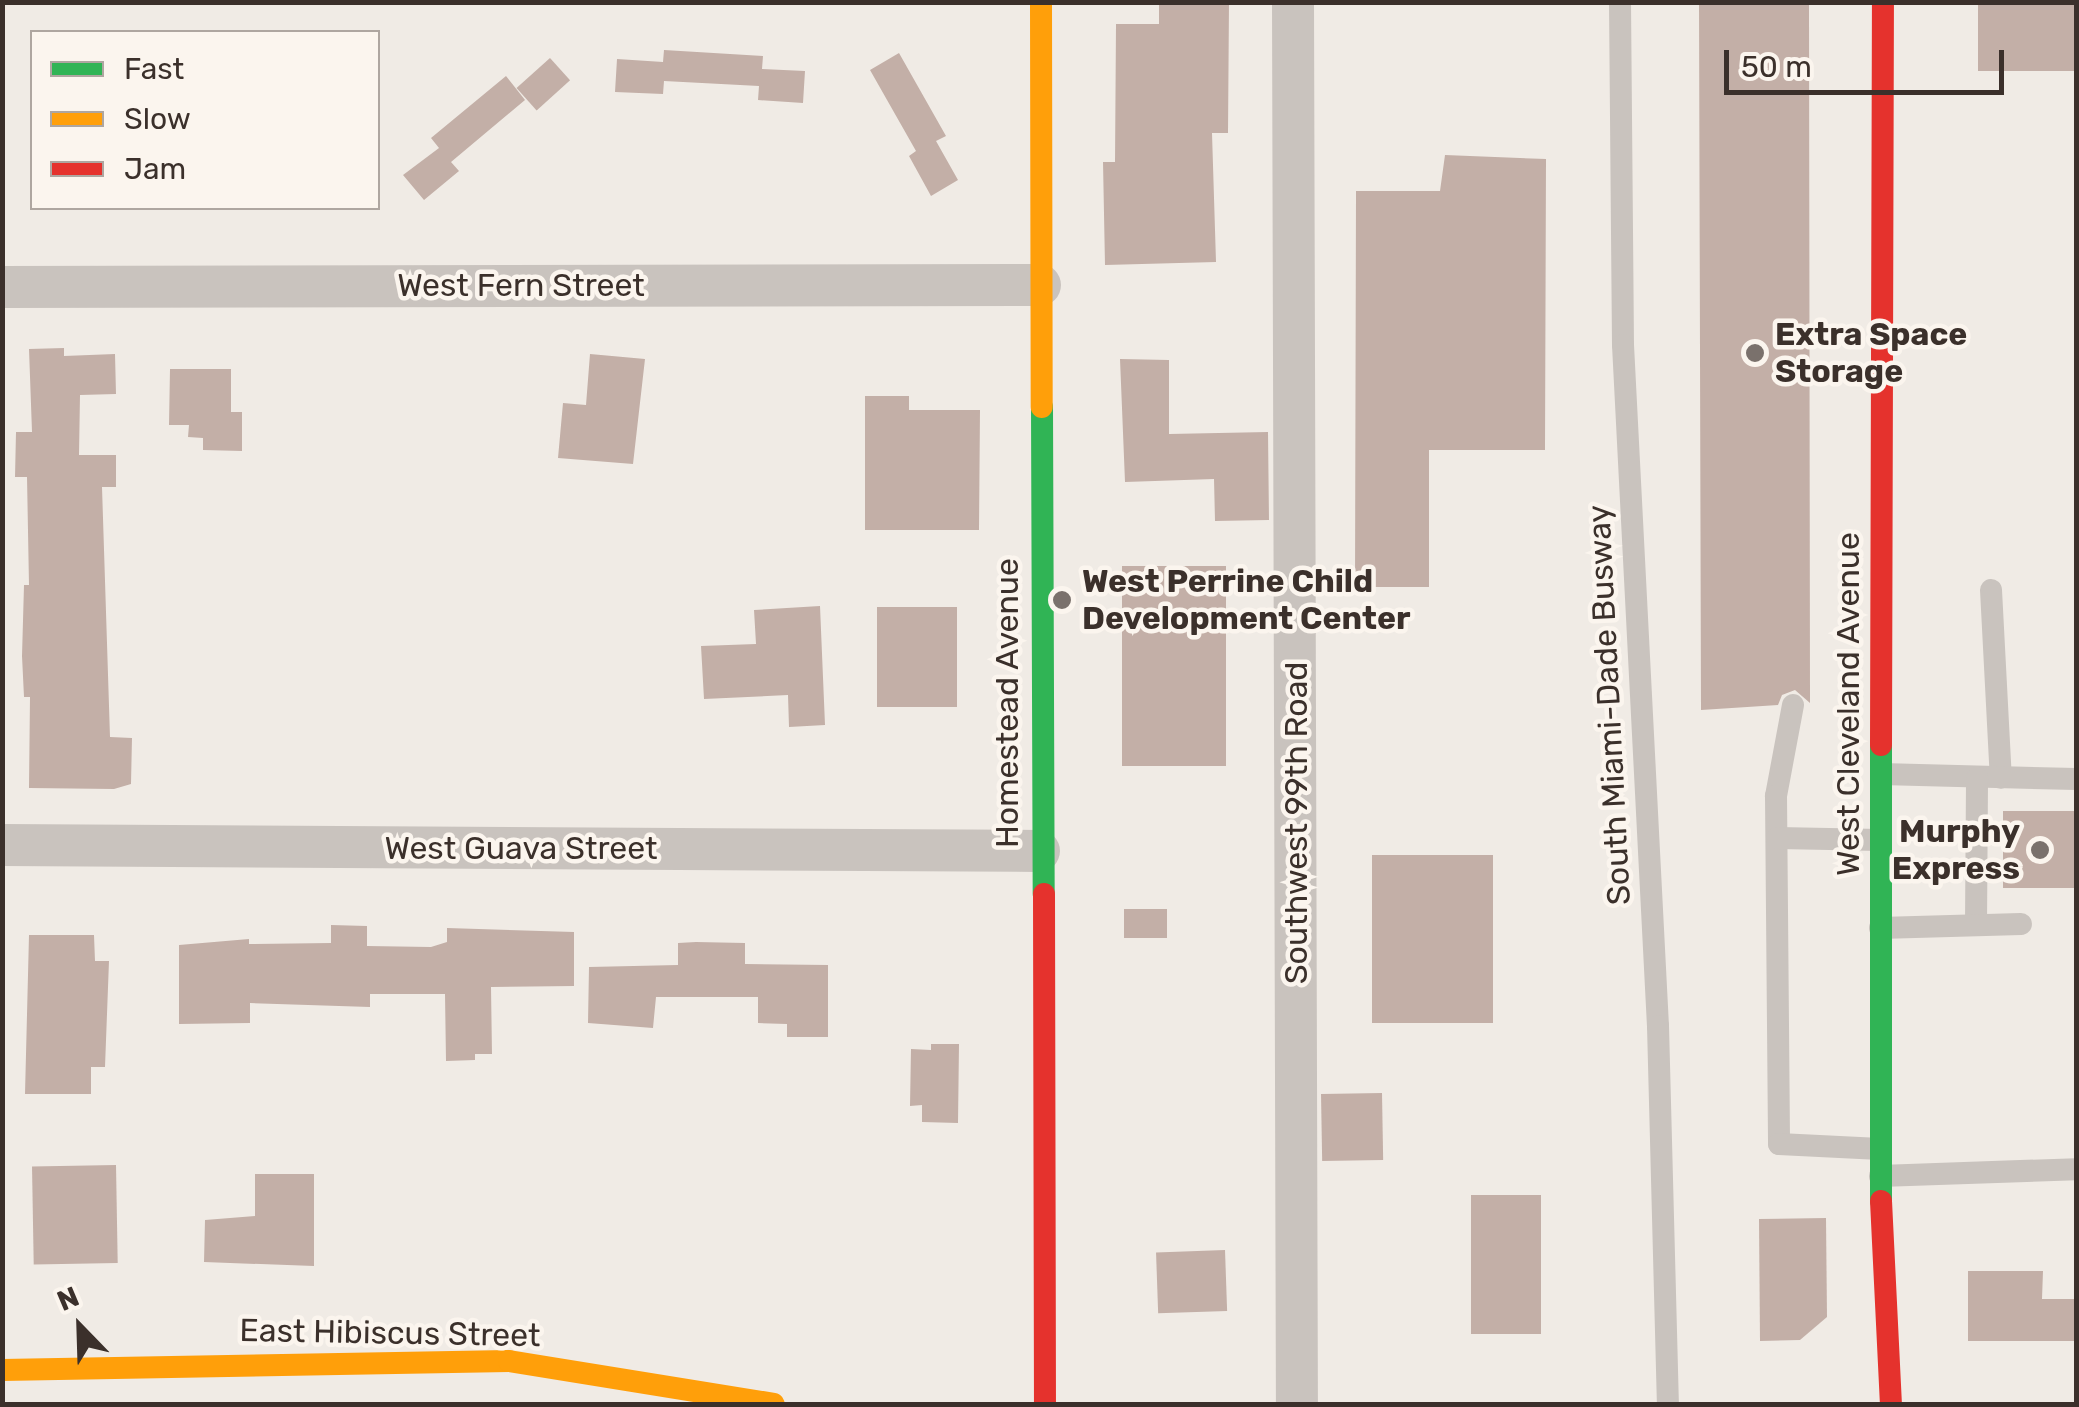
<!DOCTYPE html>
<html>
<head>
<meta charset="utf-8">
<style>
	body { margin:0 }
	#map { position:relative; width:2079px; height:1407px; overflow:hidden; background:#f0ebe5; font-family:Rubik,sans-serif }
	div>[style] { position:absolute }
	.building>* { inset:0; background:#c3afa7; transform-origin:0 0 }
	.lane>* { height:22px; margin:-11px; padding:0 11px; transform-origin:11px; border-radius:11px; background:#c9c3be }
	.street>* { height:42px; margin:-21px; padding:0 21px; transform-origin:21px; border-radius:21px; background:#c9c3be }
	.fast>* { height:22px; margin:-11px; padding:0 11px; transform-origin:11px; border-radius:11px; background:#30b455 }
	.slow>* { height:22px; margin:-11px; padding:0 11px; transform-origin:11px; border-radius:11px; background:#ff9f0a }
	.jam>* { height:22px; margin:-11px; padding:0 11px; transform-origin:11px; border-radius:11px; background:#e5322d }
	.dots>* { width:28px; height:28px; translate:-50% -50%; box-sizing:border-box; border:5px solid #fbf5ee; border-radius:50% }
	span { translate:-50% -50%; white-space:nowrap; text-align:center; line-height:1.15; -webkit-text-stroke:9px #fbf5ee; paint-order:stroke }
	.street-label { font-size:32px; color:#3b302b }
	.poi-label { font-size:32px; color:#3b302b; font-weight:700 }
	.left { translate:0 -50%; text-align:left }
	.right { translate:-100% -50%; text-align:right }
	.frame { position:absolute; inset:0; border:5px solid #3b302b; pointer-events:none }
	.legend { position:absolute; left:30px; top:30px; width:350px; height:180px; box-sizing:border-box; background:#fbf5ee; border:2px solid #aea6a0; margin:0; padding:12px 18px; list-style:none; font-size:30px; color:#3b302b }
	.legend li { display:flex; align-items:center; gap:20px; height:50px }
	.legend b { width:50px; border:2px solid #aea6a0 }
	.north { position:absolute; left:30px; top:1277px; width:100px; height:100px; -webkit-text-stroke:8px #fbf5ee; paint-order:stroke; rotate:337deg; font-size:28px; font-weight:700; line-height:40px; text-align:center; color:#3b302b }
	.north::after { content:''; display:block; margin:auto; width:35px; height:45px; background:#3b302b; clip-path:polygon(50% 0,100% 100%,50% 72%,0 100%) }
	.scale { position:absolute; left:1724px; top:50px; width:280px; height:45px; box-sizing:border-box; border:5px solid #3b302b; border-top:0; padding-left:12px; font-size:30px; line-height:35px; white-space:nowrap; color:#3b302b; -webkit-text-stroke:8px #fbf5ee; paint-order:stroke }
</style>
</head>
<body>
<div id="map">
	<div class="building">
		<i style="clip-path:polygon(1159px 2px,1229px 2px,1228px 133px,1212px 133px,1216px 262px,1105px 265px,1103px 162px,1115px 162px,1116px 24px,1159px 24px)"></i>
		<i style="clip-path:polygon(1699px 2px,1809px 2px,1810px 703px,1795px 690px,1782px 695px,1778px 705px,1701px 710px)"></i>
		<i style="left:1978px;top:2px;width:98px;height:69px"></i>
		<i style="clip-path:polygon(664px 50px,763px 56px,762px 69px,805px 71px,803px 103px,758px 100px,759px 86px,664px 81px,663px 94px,615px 92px,617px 59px,663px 62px)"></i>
		<i style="clip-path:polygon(899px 53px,946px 136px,936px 141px,958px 180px,931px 196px,909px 156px,916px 151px,870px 70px)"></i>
		<i style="left:550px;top:58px;width:30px;height:45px;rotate:48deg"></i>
		<i style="clip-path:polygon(506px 76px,525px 100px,451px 162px,459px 171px,424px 200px,403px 175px,439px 148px,431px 138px)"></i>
		<i style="clip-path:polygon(1445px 155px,1546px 159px,1545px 450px,1429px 450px,1429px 587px,1355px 587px,1356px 191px,1440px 191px)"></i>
		<i style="clip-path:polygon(64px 348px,64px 356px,115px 354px,116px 394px,80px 395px,79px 455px,116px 455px,116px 487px,102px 487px,110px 737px,132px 738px,131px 784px,114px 789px,29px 788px,30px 697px,24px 697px,22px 656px,24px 585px,29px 585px,27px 477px,15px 477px,16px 432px,32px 432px,29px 349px)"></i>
		<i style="clip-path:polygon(590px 354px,645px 359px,633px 464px,558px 458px,563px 403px,586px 405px)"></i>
		<i style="clip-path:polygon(1120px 359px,1169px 360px,1169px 434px,1268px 432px,1269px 520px,1215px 521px,1214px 479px,1125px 482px)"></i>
		<i style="clip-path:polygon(170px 369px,231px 369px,231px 412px,242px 412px,242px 451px,203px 450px,203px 438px,188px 437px,189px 425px,169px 425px)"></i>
		<i style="clip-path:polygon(865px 396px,909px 396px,909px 410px,980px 410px,979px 530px,865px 530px)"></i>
		<i style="left:1122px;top:566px;width:104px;height:200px"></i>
		<i style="clip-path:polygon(820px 606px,825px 725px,789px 727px,788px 695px,704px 699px,701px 646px,756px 644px,754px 610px)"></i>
		<i style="left:877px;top:607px;width:80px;height:100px"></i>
		<i style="left:2076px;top:811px;width:77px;height:73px;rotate:90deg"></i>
		<i style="left:1372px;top:855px;width:121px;height:168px"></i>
		<i style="left:1124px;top:909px;width:43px;height:29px"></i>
		<i style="clip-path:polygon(331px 925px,367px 926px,367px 946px,431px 947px,447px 942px,447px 928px,574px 932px,574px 986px,491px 987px,492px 1054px,475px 1054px,475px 1060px,446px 1061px,445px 994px,370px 994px,370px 1007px,250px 1003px,250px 1023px,179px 1024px,179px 945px,249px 939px,249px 944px,331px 943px)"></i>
		<i style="clip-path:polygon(29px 935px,94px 935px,95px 961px,109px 961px,105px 1067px,91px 1067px,91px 1094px,25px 1094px)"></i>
		<i style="clip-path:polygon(696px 942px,745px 943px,745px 964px,828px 965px,828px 1037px,787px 1037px,787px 1024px,758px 1023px,758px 997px,656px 997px,653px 1028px,588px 1023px,589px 967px,678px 965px,678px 943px)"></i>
		<i style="clip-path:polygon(931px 1044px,959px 1044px,958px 1123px,922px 1122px,922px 1105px,910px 1106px,911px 1049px,931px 1050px)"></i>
		<i style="left:1382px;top:1093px;width:67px;height:61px;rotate:89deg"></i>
		<i style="left:116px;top:1165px;width:98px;height:84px;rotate:89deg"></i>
		<i style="clip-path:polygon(255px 1174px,314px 1174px,314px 1266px,204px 1262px,205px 1220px,255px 1216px)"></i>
		<i style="left:1541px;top:1195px;width:139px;height:70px;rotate:90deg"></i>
		<i style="clip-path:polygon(1826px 1218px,1827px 1317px,1800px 1340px,1760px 1341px,1759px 1219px)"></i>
		<i style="left:1225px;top:1250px;width:61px;height:69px;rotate:88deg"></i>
		<i style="clip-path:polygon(1968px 1271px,2043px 1271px,2042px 1299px,2076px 1299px,2076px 1341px,1968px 1341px)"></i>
	</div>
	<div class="lane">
		<i style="left:1620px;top:2px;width:343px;rotate:89.5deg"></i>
		<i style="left:1623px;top:345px;width:682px;rotate:87.06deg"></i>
		<i style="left:1658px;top:1026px;width:378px;rotate:88.5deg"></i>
		<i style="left:1991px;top:590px;width:188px;rotate:87deg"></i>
		<i style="left:1793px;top:705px;width:93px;rotate:100.6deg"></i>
		<i style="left:1776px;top:796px;width:348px;rotate:89.5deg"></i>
		<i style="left:1779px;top:1144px;width:101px;rotate:2.8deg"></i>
		<i style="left:1881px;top:774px;width:195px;rotate:1.5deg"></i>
		<i style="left:1777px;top:838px;width:103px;rotate:1.1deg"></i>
		<i style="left:1976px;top:925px;width:147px;rotate:-89.6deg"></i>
		<i style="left:1880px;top:928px;width:141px;rotate:-1.6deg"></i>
		<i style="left:1880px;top:1176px;width:196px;rotate:-2deg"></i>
	</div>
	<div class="street">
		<i style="left:1293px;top:2px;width:1402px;rotate:89.84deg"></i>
		<i style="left:2px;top:287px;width:1038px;rotate:-0.11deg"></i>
		<i style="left:2px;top:845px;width:1037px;rotate:0.33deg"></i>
	</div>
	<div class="fast">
		<i style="left:1042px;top:407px;width:487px;rotate:89.8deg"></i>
		<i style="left:1881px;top:745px;width:456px;rotate:90deg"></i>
	</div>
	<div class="slow">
		<i style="left:1041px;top:2px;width:405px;rotate:89.9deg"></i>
		<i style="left:2px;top:1370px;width:507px;rotate:-1.02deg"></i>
		<i style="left:509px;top:1361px;width:268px;rotate:9.2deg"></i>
	</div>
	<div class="jam">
		<i style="left:1881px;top:745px;width:743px;rotate:-89.85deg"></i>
		<i style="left:1044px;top:894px;width:510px;rotate:89.89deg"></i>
		<i style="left:1881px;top:1201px;width:203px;rotate:87.2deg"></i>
	</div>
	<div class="dots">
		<i style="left:1755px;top:353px;background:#7a716c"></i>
		<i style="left:1062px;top:600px;background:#7a716c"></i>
		<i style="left:2040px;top:850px;background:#7a716c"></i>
	</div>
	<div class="street-label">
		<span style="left:521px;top:285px">West Fern Street</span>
		<span style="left:1007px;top:703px;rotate:-90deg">Homestead Avenue</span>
		<span style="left:1848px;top:704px;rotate:-90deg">West Cleveland Avenue</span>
		<span style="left:1609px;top:705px;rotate:-93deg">South Miami-Dade Busway</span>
		<span style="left:1296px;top:823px;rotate:-90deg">Southwest 99th Road</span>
		<span style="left:521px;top:848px">West Guava Street</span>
		<span style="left:390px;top:1333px;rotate:1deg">East Hibiscus Street</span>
	</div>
	<div class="poi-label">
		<span class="left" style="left:1775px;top:353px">Extra Space<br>Storage</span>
		<span class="left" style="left:1082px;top:600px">West Perrine Child<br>Development Center</span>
		<span class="right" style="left:2020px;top:850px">Murphy<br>Express</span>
	</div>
	<div class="frame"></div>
	<ul class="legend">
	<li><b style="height:12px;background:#30b455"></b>Fast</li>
	<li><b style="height:12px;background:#ff9f0a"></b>Slow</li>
	<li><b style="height:12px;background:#e5322d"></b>Jam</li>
	</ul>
	<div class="north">N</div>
	<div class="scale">50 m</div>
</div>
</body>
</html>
